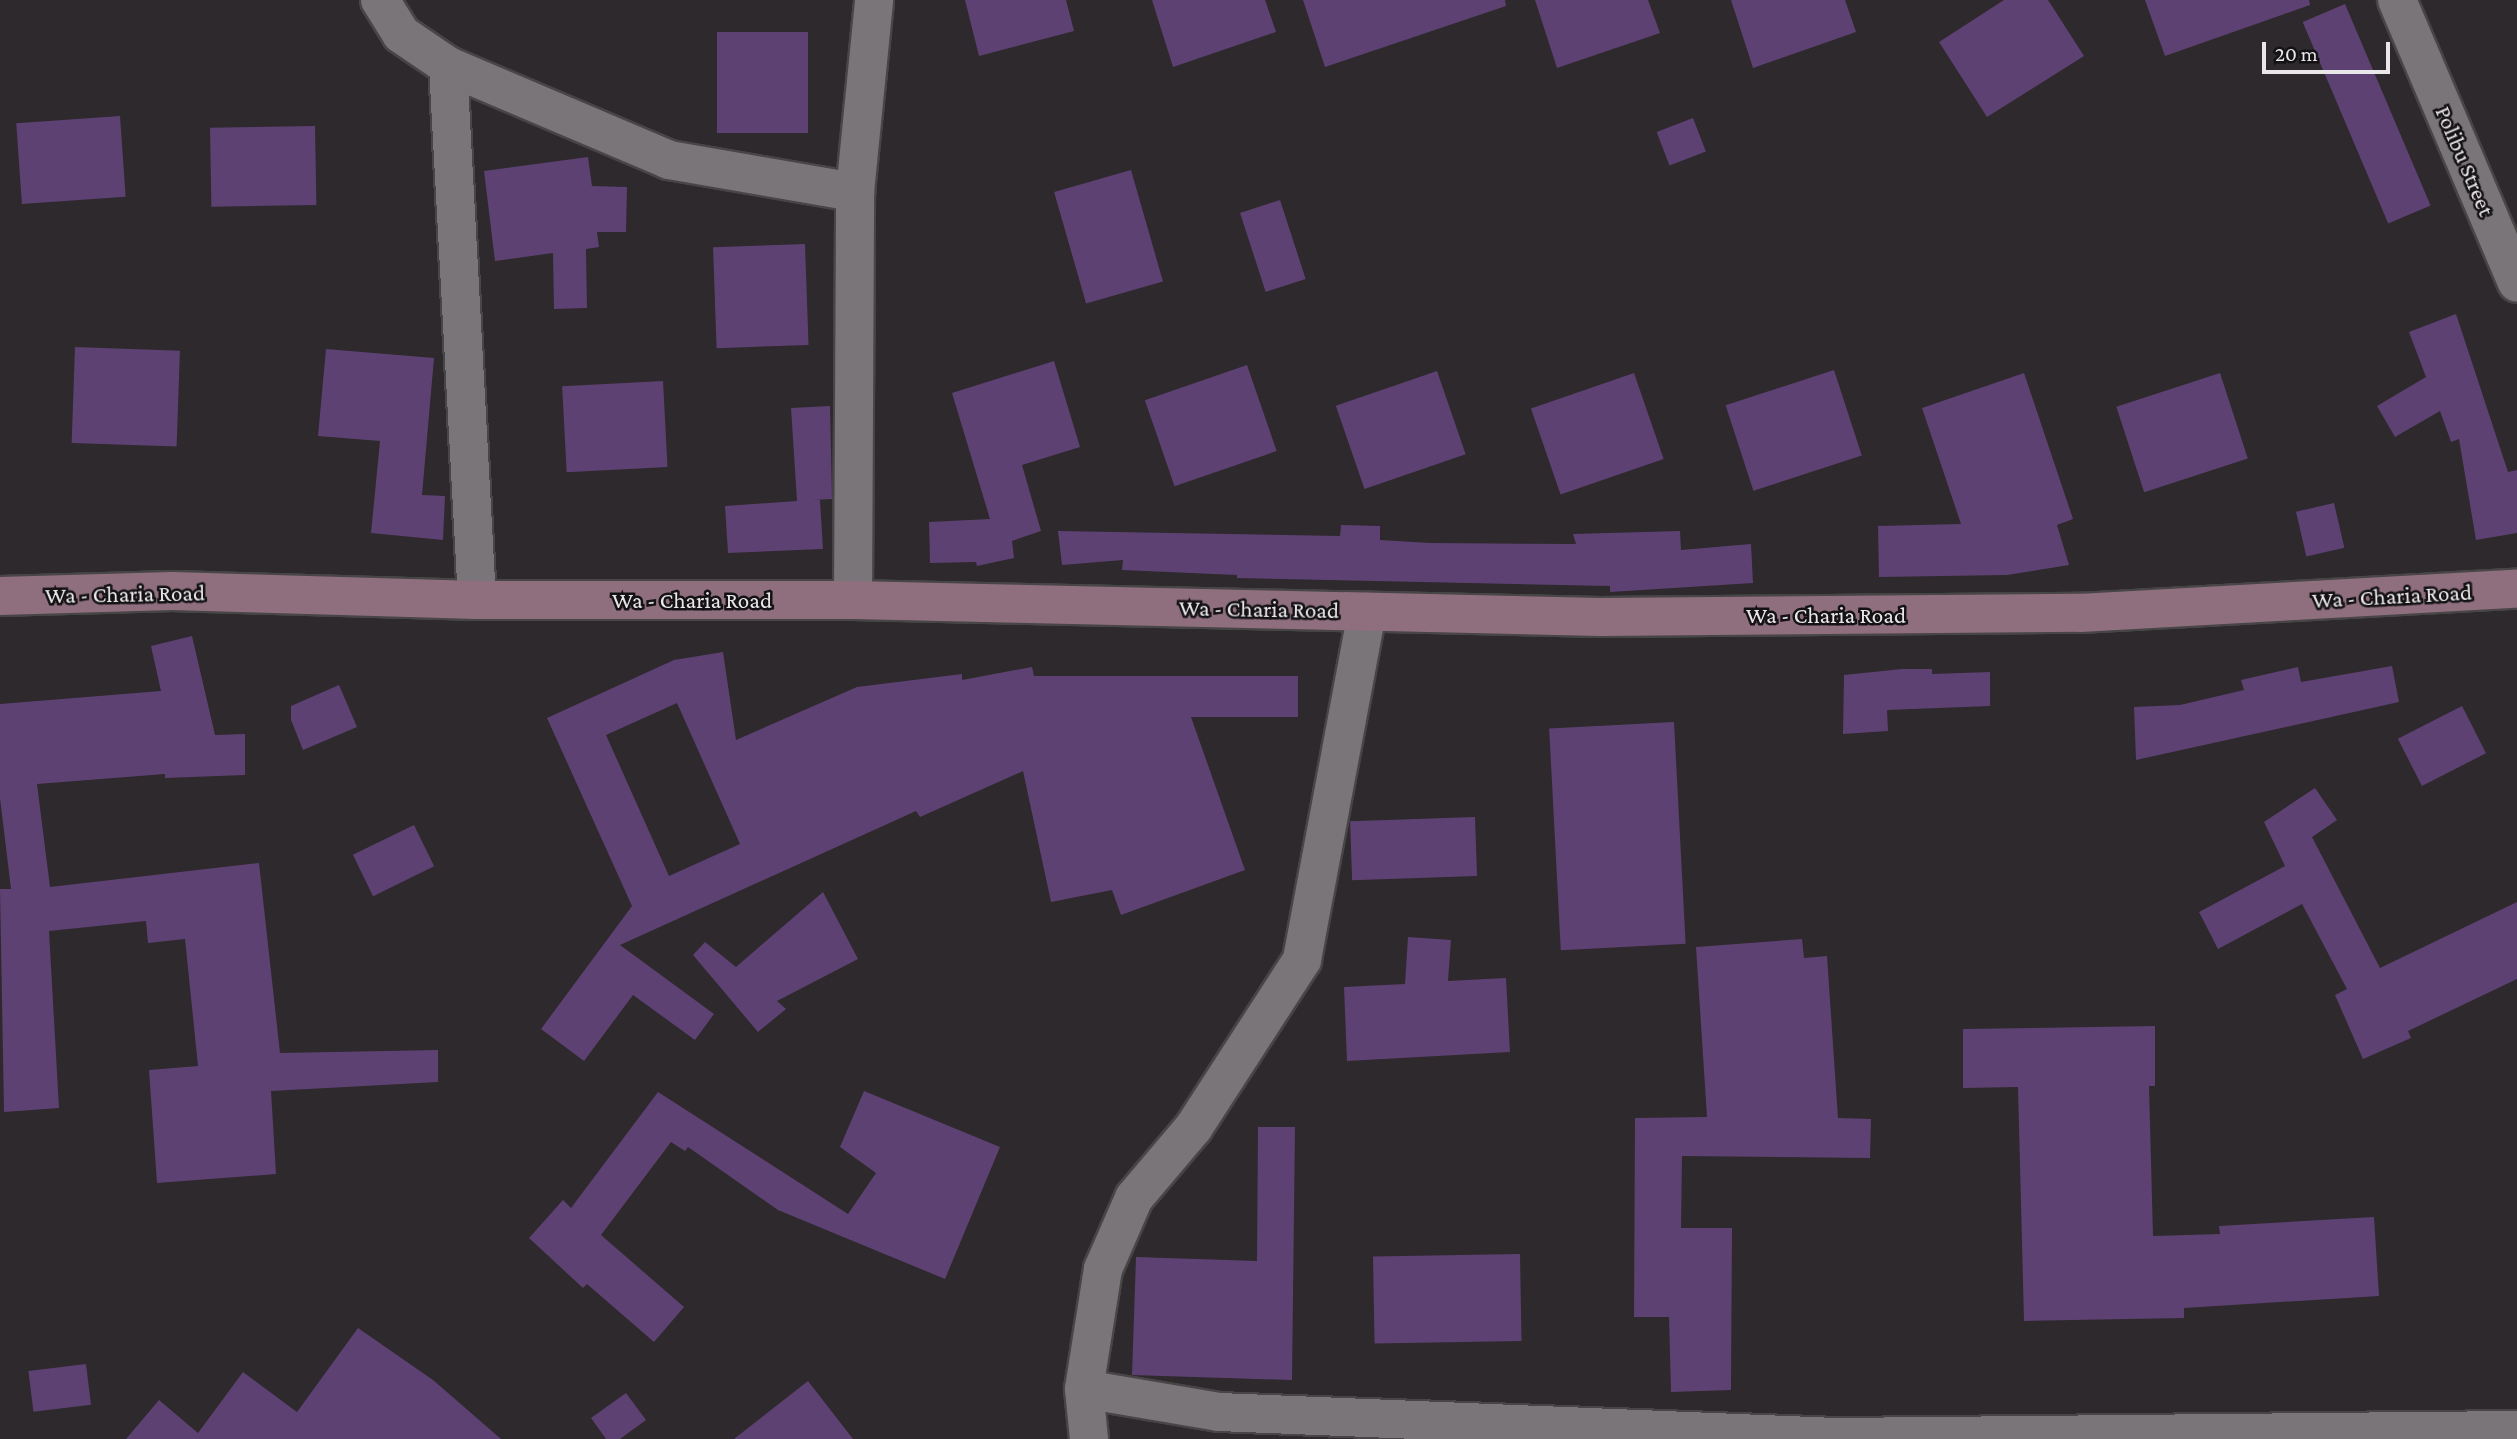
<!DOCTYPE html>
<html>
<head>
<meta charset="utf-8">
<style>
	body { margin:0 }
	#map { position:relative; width:2517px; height:1439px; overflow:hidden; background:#2d292c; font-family:"Crimson Pro",serif }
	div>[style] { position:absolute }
	.building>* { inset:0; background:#5e4173; transform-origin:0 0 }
	.roads { filter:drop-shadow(2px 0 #484547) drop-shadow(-2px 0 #484547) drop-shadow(0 2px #484547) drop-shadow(0 -2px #484547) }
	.street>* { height:38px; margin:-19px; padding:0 19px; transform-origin:19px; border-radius:19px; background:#7a7579 }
	.secondary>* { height:38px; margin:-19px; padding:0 19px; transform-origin:19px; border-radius:19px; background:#8f6f7e }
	span { translate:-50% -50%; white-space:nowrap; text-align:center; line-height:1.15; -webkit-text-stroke:5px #141214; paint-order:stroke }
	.street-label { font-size:23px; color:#eae7e9 }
	.scale { position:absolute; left:2262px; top:42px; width:128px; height:32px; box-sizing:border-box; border:4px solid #eae7e9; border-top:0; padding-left:9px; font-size:21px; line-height:24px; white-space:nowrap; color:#eae7e9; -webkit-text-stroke:5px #141214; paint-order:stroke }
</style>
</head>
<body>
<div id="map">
	<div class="building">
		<i style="clip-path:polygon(965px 0,1066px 0,1074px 31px,979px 56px)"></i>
		<i style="clip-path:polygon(1152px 0,1265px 0,1276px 32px,1173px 67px)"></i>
		<i style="clip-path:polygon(1303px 0,1505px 0,1506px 6px,1325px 67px)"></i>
		<i style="clip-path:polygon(1535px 0,1648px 0,1660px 33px,1557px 68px)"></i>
		<i style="clip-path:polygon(1731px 0,1845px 0,1856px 32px,1753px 68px)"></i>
		<i style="clip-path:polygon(2004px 0,2048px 0,2084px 56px,1987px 117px,1939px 42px)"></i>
		<i style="clip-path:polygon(2145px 0,2309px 0,2310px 5px,2165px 56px)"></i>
		<i style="left:2345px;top:4px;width:219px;height:46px;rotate:67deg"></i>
		<i style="left:717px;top:32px;width:91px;height:101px"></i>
		<i style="left:120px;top:116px;width:81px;height:104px;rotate:86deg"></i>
		<i style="left:1693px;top:118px;width:36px;height:39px;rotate:69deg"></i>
		<i style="left:315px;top:126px;width:79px;height:105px;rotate:89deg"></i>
		<i style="clip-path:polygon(588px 157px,592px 186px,627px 187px,626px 232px,597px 232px,599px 247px,586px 249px,587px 308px,554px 309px,553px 253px,495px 261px,484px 171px)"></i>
		<i style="left:1131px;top:170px;width:116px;height:80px;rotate:74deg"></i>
		<i style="left:1280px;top:200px;width:83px;height:42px;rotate:72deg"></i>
		<i style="left:805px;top:244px;width:101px;height:92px;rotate:88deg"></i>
		<i style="clip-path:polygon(2456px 314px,2508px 472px,2517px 470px,2517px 533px,2476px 540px,2459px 439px,2451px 442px,2440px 411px,2395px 437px,2377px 406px,2426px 377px,2409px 332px)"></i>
		<i style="left:75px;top:347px;width:105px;height:96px;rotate:2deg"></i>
		<i style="clip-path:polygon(326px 349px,434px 358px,422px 495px,445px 496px,443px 540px,371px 533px,380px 441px,318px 436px)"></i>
		<i style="clip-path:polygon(1054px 361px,1080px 447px,1022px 465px,1041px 531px,1012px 541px,1014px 558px,977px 566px,976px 562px,930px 563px,929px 522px,990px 519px,952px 393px)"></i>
		<i style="left:1247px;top:365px;width:91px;height:108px;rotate:71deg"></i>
		<i style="left:1834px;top:370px;width:90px;height:114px;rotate:72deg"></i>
		<i style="left:1437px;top:371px;width:88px;height:107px;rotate:71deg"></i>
		<i style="left:1634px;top:373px;width:91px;height:109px;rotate:71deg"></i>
		<i style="clip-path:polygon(2024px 373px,2073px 519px,2057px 525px,2069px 565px,2007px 575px,1879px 577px,1878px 526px,1961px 524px,1922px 408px)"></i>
		<i style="left:2220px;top:373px;width:90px;height:109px;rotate:72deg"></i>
		<i style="left:663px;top:381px;width:86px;height:101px;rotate:87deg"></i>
		<i style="clip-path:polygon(830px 406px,832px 499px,812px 500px,820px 500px,823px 549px,728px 553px,725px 506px,797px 501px,791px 408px)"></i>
		<i style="left:2334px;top:503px;width:46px;height:39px;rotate:77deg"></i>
		<i style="clip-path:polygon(1341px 525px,1380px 526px,1380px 540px,1430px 543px,1576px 544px,1573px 534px,1680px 531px,1681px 550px,1751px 544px,1753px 583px,1610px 592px,1610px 586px,1237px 578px,1237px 575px,1122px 570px,1123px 560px,1062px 565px,1058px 531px,1340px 536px)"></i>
		<i style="clip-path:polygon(192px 636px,215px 735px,245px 734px,245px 775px,165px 778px,165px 774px,37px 784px,50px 887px,259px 863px,280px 1053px,438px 1050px,438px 1082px,271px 1091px,276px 1174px,157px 1183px,149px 1070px,198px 1066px,185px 939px,148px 943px,146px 921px,49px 931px,59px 1108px,4px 1112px,0 889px,11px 889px,0 798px,0 704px,161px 691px,151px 646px)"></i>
		<i style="clip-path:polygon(evenodd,723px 652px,736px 740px,857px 687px,962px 674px,962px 680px,1032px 667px,1034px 676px,1298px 676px,1298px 717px,1191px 717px,1245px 870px,1121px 915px,1112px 890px,1051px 902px,1023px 771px,920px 817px,916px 811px,620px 945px,714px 1014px,695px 1040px,633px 995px,584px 1061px,541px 1029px,632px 906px,547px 718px,674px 660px,723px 652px,677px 703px,740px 844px,669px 876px,606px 735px,677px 703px)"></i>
		<i style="clip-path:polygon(2392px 666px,2399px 702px,2136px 760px,2134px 707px,2180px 705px,2244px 690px,2241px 680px,2298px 667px,2301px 682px)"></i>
		<i style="clip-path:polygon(1902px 669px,1932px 669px,1932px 674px,1990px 672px,1990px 706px,1887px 710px,1888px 731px,1843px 734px,1844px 675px)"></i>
		<i style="clip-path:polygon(339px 685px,357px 727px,303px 750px,291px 720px,291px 706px)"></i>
		<i style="left:2462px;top:706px;width:53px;height:72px;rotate:63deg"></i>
		<i style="left:1674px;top:722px;width:222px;height:125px;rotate:87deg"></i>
		<i style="clip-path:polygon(2315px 788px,2337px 820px,2312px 837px,2380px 968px,2517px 902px,2517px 979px,2408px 1031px,2411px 1038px,2363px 1059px,2335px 995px,2347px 989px,2302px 904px,2218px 949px,2199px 912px,2285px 866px,2264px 822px)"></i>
		<i style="left:1475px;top:817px;width:59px;height:125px;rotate:88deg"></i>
		<i style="left:414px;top:825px;width:46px;height:68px;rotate:64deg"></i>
		<i style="clip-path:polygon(823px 892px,858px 959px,777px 1001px,786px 1009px,758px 1032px,693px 955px,705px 942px,736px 967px)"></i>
		<i style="clip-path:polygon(1408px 937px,1451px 940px,1448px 981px,1506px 978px,1510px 1052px,1347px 1061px,1344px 987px,1405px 984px)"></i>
		<i style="clip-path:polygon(1802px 939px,1804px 958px,1827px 956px,1838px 1118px,1871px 1119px,1870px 1158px,1682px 1156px,1681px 1228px,1732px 1228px,1731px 1390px,1671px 1392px,1669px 1317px,1634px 1317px,1635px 1118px,1707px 1117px,1696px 947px)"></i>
		<i style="clip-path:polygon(2155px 1026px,2155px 1086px,2149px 1086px,2153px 1236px,2220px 1234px,2219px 1226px,2374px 1217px,2379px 1296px,2184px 1308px,2184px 1318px,2024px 1321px,2018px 1087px,1963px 1088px,1963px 1029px)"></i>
		<i style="clip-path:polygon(864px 1091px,1000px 1147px,945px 1279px,778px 1210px,688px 1147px,685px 1151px,671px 1142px,601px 1235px,684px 1307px,654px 1342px,587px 1284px,583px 1288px,529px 1238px,563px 1200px,571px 1208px,658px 1092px,848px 1214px,876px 1173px,840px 1147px)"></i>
		<i style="clip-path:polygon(1258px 1127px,1295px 1127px,1292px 1380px,1132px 1375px,1136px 1257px,1257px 1261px)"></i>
		<i style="left:1520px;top:1254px;width:87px;height:147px;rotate:89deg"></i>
		<i style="clip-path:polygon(358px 1328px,433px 1380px,501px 1439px,126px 1439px,159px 1400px,198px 1433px,243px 1372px,297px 1412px)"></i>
		<i style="left:86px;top:1364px;width:41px;height:58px;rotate:83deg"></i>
		<i style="clip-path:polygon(808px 1381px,853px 1439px,734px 1439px)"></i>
		<i style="clip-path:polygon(626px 1393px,646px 1420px,620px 1439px,606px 1439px,591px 1418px)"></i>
	</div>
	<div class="roads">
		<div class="street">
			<i style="left:380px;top:0;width:40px;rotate:58deg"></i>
			<i style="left:401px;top:34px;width:57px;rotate:34.2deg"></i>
			<i style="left:448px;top:66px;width:240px;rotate:23deg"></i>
			<i style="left:669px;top:160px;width:189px;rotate:9.8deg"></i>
			<i style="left:2397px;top:0;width:307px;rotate:67deg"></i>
			<i style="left:448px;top:66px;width:535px;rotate:86.89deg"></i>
			<i style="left:853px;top:600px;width:408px;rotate:-89.7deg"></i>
			<i style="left:855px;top:192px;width:193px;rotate:-84.3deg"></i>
			<i style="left:1367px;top:612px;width:354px;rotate:100.6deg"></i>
			<i style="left:1302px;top:960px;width:199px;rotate:122.9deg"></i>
			<i style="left:1194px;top:1127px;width:93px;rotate:130.2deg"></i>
			<i style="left:1134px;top:1198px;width:77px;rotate:113.6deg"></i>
			<i style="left:1103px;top:1269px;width:121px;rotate:99deg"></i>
			<i style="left:1084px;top:1389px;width:137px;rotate:9.7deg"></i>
			<i style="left:1219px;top:1412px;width:618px;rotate:2.32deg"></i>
			<i style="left:1836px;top:1437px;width:681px;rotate:-0.59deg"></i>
			<i style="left:1084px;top:1389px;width:50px;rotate:84.3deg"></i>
		</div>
		<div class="secondary">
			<i style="left:0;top:596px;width:172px;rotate:-1.7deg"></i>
			<i style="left:172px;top:591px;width:305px;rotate:1.7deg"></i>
			<i style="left:477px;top:600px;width:376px"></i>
			<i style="left:853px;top:600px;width:747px;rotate:1.3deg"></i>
			<i style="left:1600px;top:617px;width:481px;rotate:-0.5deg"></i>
			<i style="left:2081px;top:613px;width:437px;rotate:-3.2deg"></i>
		</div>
	</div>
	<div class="street-label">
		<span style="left:2465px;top:161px;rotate:67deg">Polibu Street</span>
		<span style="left:125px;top:594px;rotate:-1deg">Wa - Charia Road</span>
		<span style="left:2392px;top:596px;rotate:-3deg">Wa - Charia Road</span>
		<span style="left:692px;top:600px">Wa - Charia Road</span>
		<span style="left:1259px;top:609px;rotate:1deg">Wa - Charia Road</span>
		<span style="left:1826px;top:615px">Wa - Charia Road</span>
	</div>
	<div class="scale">20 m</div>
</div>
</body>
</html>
